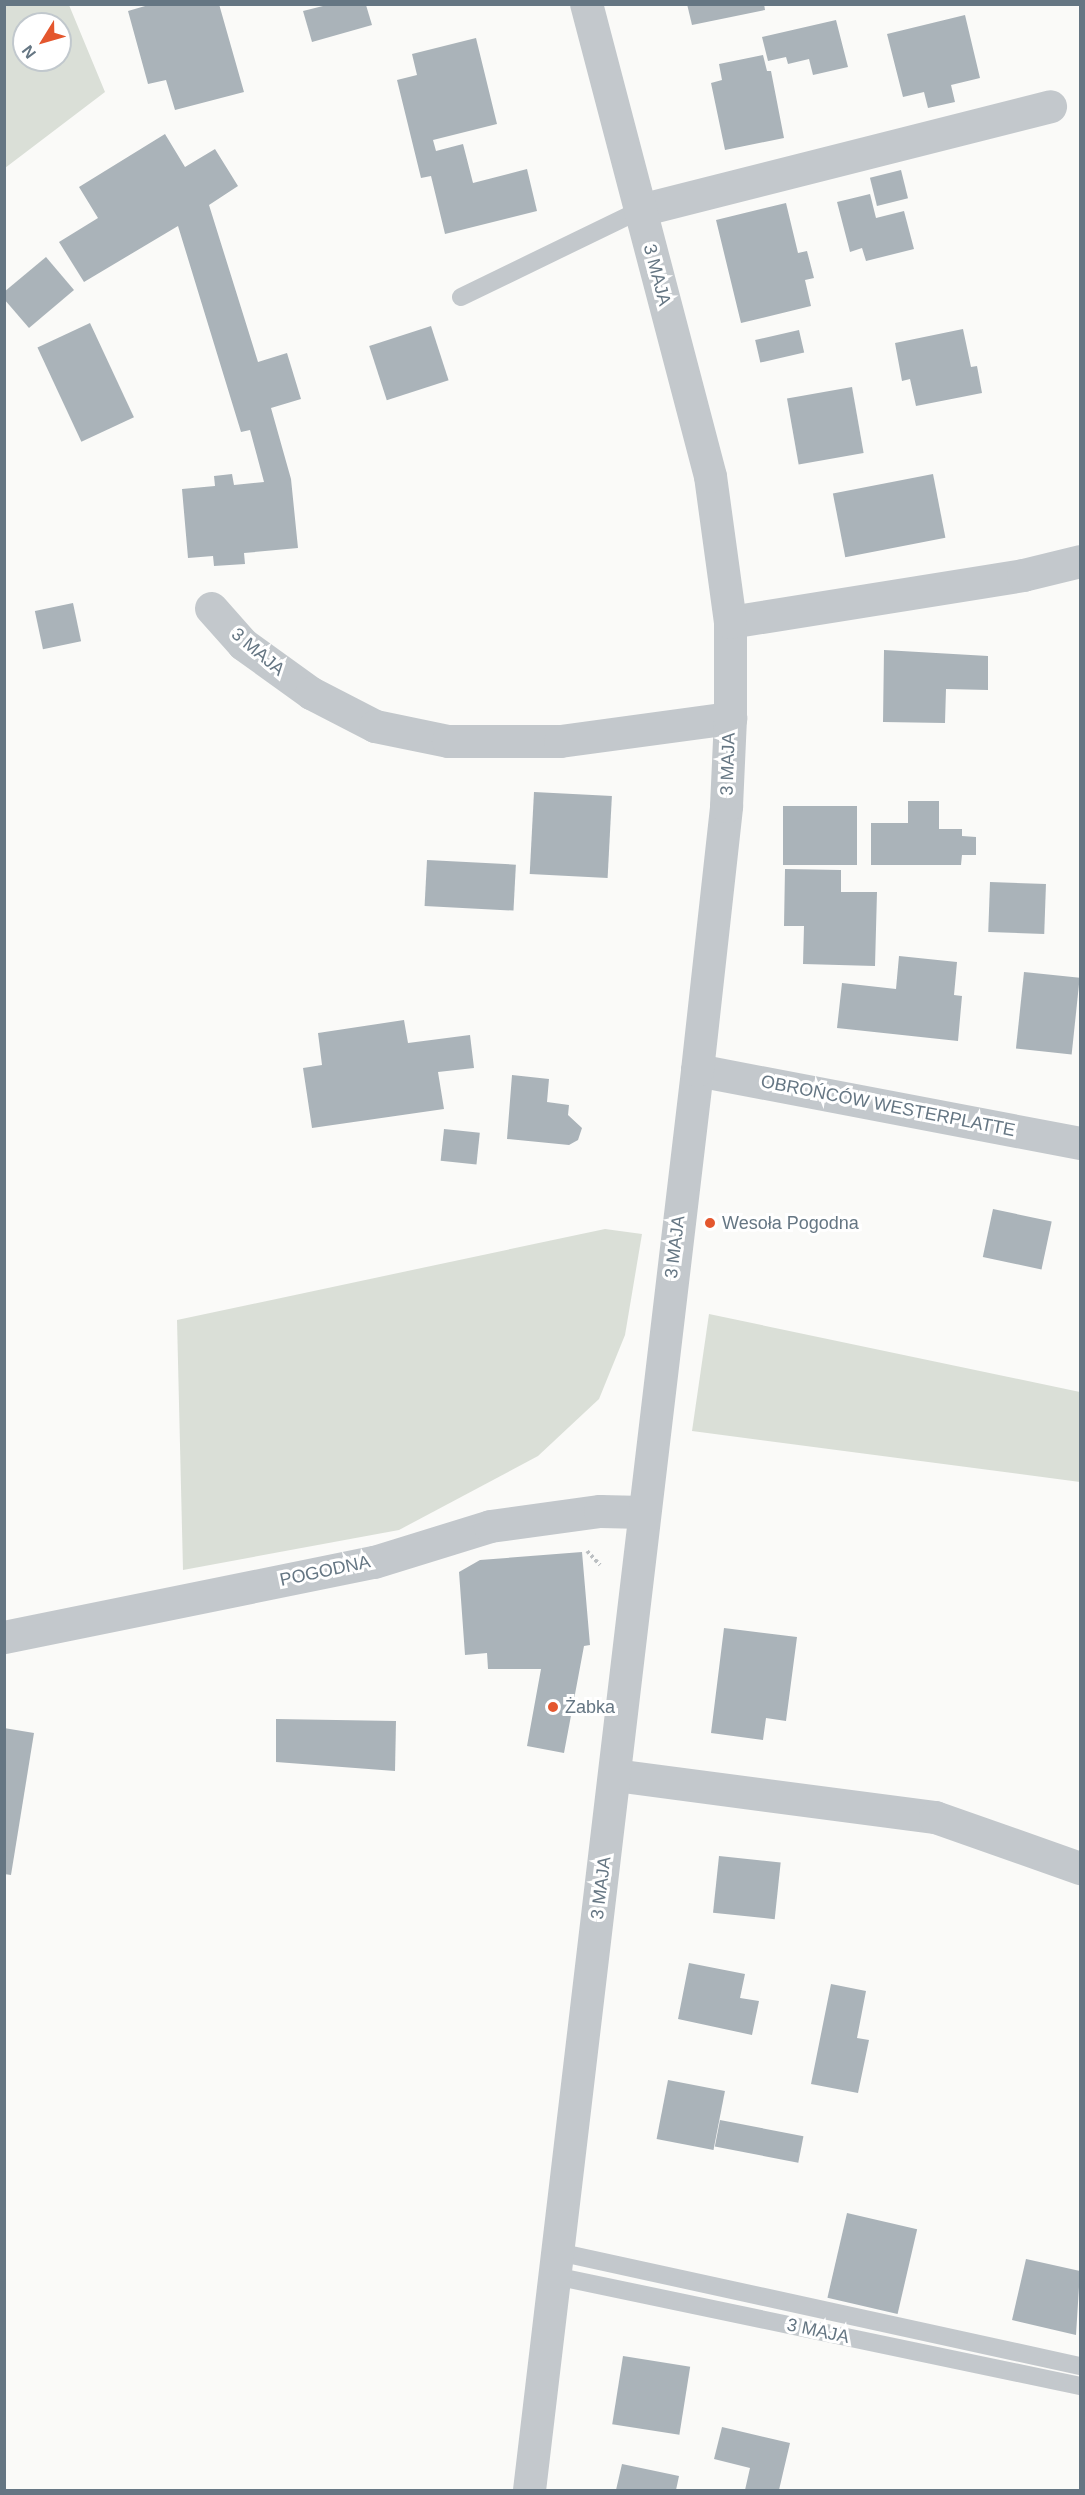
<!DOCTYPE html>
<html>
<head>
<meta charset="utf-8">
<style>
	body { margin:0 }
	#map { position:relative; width:1085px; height:2495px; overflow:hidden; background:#fafaf8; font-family:Arial,sans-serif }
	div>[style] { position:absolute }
	.green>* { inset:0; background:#dadfd7 }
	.building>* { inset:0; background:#aab3b9; transform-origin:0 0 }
	.path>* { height:4px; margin-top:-2px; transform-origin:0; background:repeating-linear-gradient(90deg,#bbbfc2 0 3px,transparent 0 6px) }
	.service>* { height:18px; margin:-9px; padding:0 9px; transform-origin:9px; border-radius:9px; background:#c3c8cc }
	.minor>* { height:33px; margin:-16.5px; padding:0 16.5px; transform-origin:16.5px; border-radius:16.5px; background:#c3c8cc }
	.tertiary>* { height:33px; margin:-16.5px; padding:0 16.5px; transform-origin:16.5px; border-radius:16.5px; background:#c3c8cc }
	.dots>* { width:16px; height:16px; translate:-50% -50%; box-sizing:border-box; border:3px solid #fff; border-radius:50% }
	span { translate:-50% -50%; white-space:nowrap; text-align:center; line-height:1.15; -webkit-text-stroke:6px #fff; paint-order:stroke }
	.street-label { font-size:18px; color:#657683 }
	.poi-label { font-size:18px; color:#657683 }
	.left { translate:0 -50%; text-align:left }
	.frame { position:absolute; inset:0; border:6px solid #657683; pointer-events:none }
	.north { position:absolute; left:12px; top:12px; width:60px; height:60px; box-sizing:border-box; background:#fff; border:2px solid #c1c8cd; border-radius:50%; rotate:233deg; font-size:16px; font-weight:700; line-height:24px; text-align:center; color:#657683 }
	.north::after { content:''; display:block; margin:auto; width:21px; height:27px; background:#e4572e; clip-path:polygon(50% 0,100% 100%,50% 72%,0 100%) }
</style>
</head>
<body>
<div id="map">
	<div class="green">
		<i style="clip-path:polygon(evenodd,5px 4px,69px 5px,105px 92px,5px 168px,5px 4px,24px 24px,60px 24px,60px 60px,24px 60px,24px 24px)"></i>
		<i style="clip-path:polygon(605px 1229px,642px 1234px,625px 1335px,599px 1399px,538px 1456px,399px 1530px,183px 1570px,177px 1320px)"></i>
		<i style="clip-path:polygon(709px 1314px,1080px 1392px,1080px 1482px,692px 1431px)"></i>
	</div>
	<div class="building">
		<i style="clip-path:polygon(152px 4px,219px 4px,244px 92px,175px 110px,166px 80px,148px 84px,128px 11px)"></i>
		<i style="clip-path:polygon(687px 4px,764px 4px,765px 10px,692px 25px)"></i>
		<i style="clip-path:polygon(327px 5px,366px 5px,372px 25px,312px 42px,303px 11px)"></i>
		<i style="clip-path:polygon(965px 15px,980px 78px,951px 85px,955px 102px,928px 108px,924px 92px,903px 97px,887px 34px)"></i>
		<i style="clip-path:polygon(836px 20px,848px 67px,813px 75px,809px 59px,788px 64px,786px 57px,768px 61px,762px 37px)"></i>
		<i style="clip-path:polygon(476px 38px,497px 124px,433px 140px,436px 151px,463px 144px,473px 183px,527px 169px,537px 211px,445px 234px,431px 176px,421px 178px,397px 80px,417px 75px,412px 54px)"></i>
		<i style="clip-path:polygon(763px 55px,767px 71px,771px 71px,784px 138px,725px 150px,711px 83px,722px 80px,719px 64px)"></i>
		<i style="clip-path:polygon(165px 134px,185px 167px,215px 149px,238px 186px,209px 205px,258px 362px,287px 353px,301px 399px,271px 408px,291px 479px,298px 548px,244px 553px,245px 564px,214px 566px,213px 556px,188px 558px,182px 489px,215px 486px,214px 476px,232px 474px,234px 485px,264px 482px,250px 430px,241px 432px,178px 226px,84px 282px,59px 242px,98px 218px,79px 187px)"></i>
		<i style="left:901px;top:170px;width:29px;height:32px;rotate:76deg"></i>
		<i style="clip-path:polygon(870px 194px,876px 218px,904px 211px,914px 249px,866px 261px,862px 248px,850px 252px,837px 202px)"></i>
		<i style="clip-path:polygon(786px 203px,798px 253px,807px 251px,814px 278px,805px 280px,811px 306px,741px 323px,716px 220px)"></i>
		<i style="clip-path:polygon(46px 257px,74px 290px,29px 328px,4px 299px,4px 292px)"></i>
		<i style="left:90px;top:323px;width:104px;height:58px;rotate:65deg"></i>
		<i style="left:431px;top:326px;width:57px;height:65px;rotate:72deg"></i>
		<i style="clip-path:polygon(963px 329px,971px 367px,977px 366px,982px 393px,916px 406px,910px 379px,902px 381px,895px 343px)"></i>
		<i style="left:799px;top:330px;width:23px;height:45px;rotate:77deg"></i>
		<i style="left:852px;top:387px;width:67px;height:66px;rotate:80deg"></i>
		<i style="left:933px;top:474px;width:65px;height:102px;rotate:79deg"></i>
		<i style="left:73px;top:603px;width:39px;height:39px;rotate:78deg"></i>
		<i style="clip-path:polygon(884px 650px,988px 656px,988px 690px,946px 689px,945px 723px,883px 722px)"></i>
		<i style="left:534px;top:792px;width:78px;height:82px;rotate:3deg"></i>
		<i style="clip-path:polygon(908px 801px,939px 801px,939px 829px,962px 829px,962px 836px,976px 837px,976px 855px,962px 855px,961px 865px,871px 865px,871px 823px,908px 823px)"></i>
		<i style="left:783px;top:806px;width:74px;height:59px"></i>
		<i style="left:427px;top:860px;width:89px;height:46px;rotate:3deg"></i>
		<i style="clip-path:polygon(785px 869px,841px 870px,841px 892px,877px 892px,875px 966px,803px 964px,804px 926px,784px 926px)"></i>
		<i style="left:990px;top:882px;width:56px;height:50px;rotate:2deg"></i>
		<i style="clip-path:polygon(899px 956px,957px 962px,954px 995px,962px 996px,958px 1041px,837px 1028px,842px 983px,896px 989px)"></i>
		<i style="left:1024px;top:972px;width:56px;height:77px;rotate:6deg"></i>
		<i style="clip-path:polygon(404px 1020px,408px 1043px,470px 1035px,474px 1068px,438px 1072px,444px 1109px,312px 1128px,303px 1068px,322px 1065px,318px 1033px)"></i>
		<i style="clip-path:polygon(512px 1075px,549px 1079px,547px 1102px,569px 1105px,568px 1115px,582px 1128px,578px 1140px,569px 1145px,507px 1139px)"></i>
		<i style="left:444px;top:1129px;width:36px;height:32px;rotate:6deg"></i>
		<i style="left:993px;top:1209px;width:60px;height:49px;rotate:12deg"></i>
		<i style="clip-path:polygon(582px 1552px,590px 1645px,584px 1646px,564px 1753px,527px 1746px,541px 1669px,488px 1669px,487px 1653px,465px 1655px,459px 1572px,480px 1560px)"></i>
		<i style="clip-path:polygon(724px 1628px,797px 1637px,786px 1721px,766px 1718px,763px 1740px,711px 1733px)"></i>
		<i style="clip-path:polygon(276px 1719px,396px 1721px,395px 1771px,276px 1762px)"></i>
		<i style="clip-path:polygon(4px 1728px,34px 1733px,11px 1875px,4px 1874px)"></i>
		<i style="left:719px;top:1856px;width:62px;height:57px;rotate:6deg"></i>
		<i style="clip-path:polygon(689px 1963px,745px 1974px,740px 1998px,759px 2001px,752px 2035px,678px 2019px)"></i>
		<i style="clip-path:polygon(831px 1984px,866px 1991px,857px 2038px,869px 2040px,858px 2093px,811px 2084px)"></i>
		<i style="left:668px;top:2080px;width:58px;height:60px;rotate:11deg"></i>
		<i style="left:720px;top:2120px;width:85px;height:27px;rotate:11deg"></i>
		<i style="left:847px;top:2213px;width:72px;height:87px;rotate:13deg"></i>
		<i style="clip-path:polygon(1026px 2259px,1080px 2271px,1076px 2335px,1012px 2320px)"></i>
		<i style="left:623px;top:2356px;width:68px;height:69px;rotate:9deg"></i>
		<i style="clip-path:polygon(722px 2427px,790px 2443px,779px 2490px,745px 2490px,750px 2468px,714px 2459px)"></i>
		<i style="clip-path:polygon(622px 2464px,679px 2476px,676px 2490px,616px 2490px)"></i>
	</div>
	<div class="path">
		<i style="left:587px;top:1551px;width:19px;rotate:47deg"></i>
	</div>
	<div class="service">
		<i style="left:461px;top:297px;width:199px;rotate:-25.9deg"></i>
		<i style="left:558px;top:2252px;width:534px;rotate:12.32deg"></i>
		<i style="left:555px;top:2276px;width:536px;rotate:11.83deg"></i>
	</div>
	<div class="minor">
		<i style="left:640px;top:210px;width:423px;rotate:-14.2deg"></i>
		<i style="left:211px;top:608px;width:48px;rotate:48.4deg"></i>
		<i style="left:243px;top:644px;width:84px;rotate:35.8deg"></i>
		<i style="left:311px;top:693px;width:72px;rotate:27.3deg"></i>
		<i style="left:375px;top:726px;width:75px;rotate:11.6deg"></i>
		<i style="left:448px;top:741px;width:112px"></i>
		<i style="left:560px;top:741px;width:172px;rotate:-7.7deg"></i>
		<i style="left:730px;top:622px;width:297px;rotate:-9.1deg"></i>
		<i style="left:1023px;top:575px;width:59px;rotate:-13.8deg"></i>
		<i style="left:697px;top:1070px;width:390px;rotate:10.8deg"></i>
		<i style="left:4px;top:1637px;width:378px;rotate:-11.5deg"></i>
		<i style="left:374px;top:1562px;width:121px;rotate:-17.2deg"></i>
		<i style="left:490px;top:1526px;width:111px;rotate:-7.8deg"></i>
		<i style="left:600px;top:1511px;width:44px;rotate:1.3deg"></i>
		<i style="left:615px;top:1775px;width:323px;rotate:7.5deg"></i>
		<i style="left:935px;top:1817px;width:154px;rotate:19.4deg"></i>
	</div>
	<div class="tertiary">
		<i style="left:529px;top:2490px;width:1430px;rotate:-83.25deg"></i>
		<i style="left:697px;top:1070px;width:266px;rotate:-83.7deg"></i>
		<i style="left:726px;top:806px;width:88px;rotate:-87.4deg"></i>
		<i style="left:730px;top:718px;width:96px;rotate:-90deg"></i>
		<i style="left:730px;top:622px;width:147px;rotate:-97.8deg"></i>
		<i style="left:710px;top:476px;width:488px;rotate:-104.7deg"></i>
	</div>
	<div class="dots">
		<i style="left:710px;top:1223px;background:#e4572e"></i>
		<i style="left:553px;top:1707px;background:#e4572e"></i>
	</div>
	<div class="street-label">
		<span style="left:657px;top:275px;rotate:75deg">3 MAJA</span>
		<span style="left:258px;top:652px;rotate:40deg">3 MAJA</span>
		<span style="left:728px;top:764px;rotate:-88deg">3 MAJA</span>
		<span style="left:888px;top:1106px;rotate:11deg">OBROŃCÓW WESTERPLATTE</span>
		<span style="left:675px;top:1247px;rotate:-83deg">3 MAJA</span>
		<span style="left:325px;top:1571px;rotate:-12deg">POGODNA</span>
		<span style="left:601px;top:1888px;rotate:-83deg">3 MAJA</span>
		<span style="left:818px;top:2331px;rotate:12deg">3 MAJA</span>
	</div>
	<div class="poi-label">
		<span class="left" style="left:722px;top:1223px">Wesoła Pogodna</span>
		<span class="left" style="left:565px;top:1707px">Żabka</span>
	</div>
	<div class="frame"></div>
	<div class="north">N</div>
</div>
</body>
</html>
